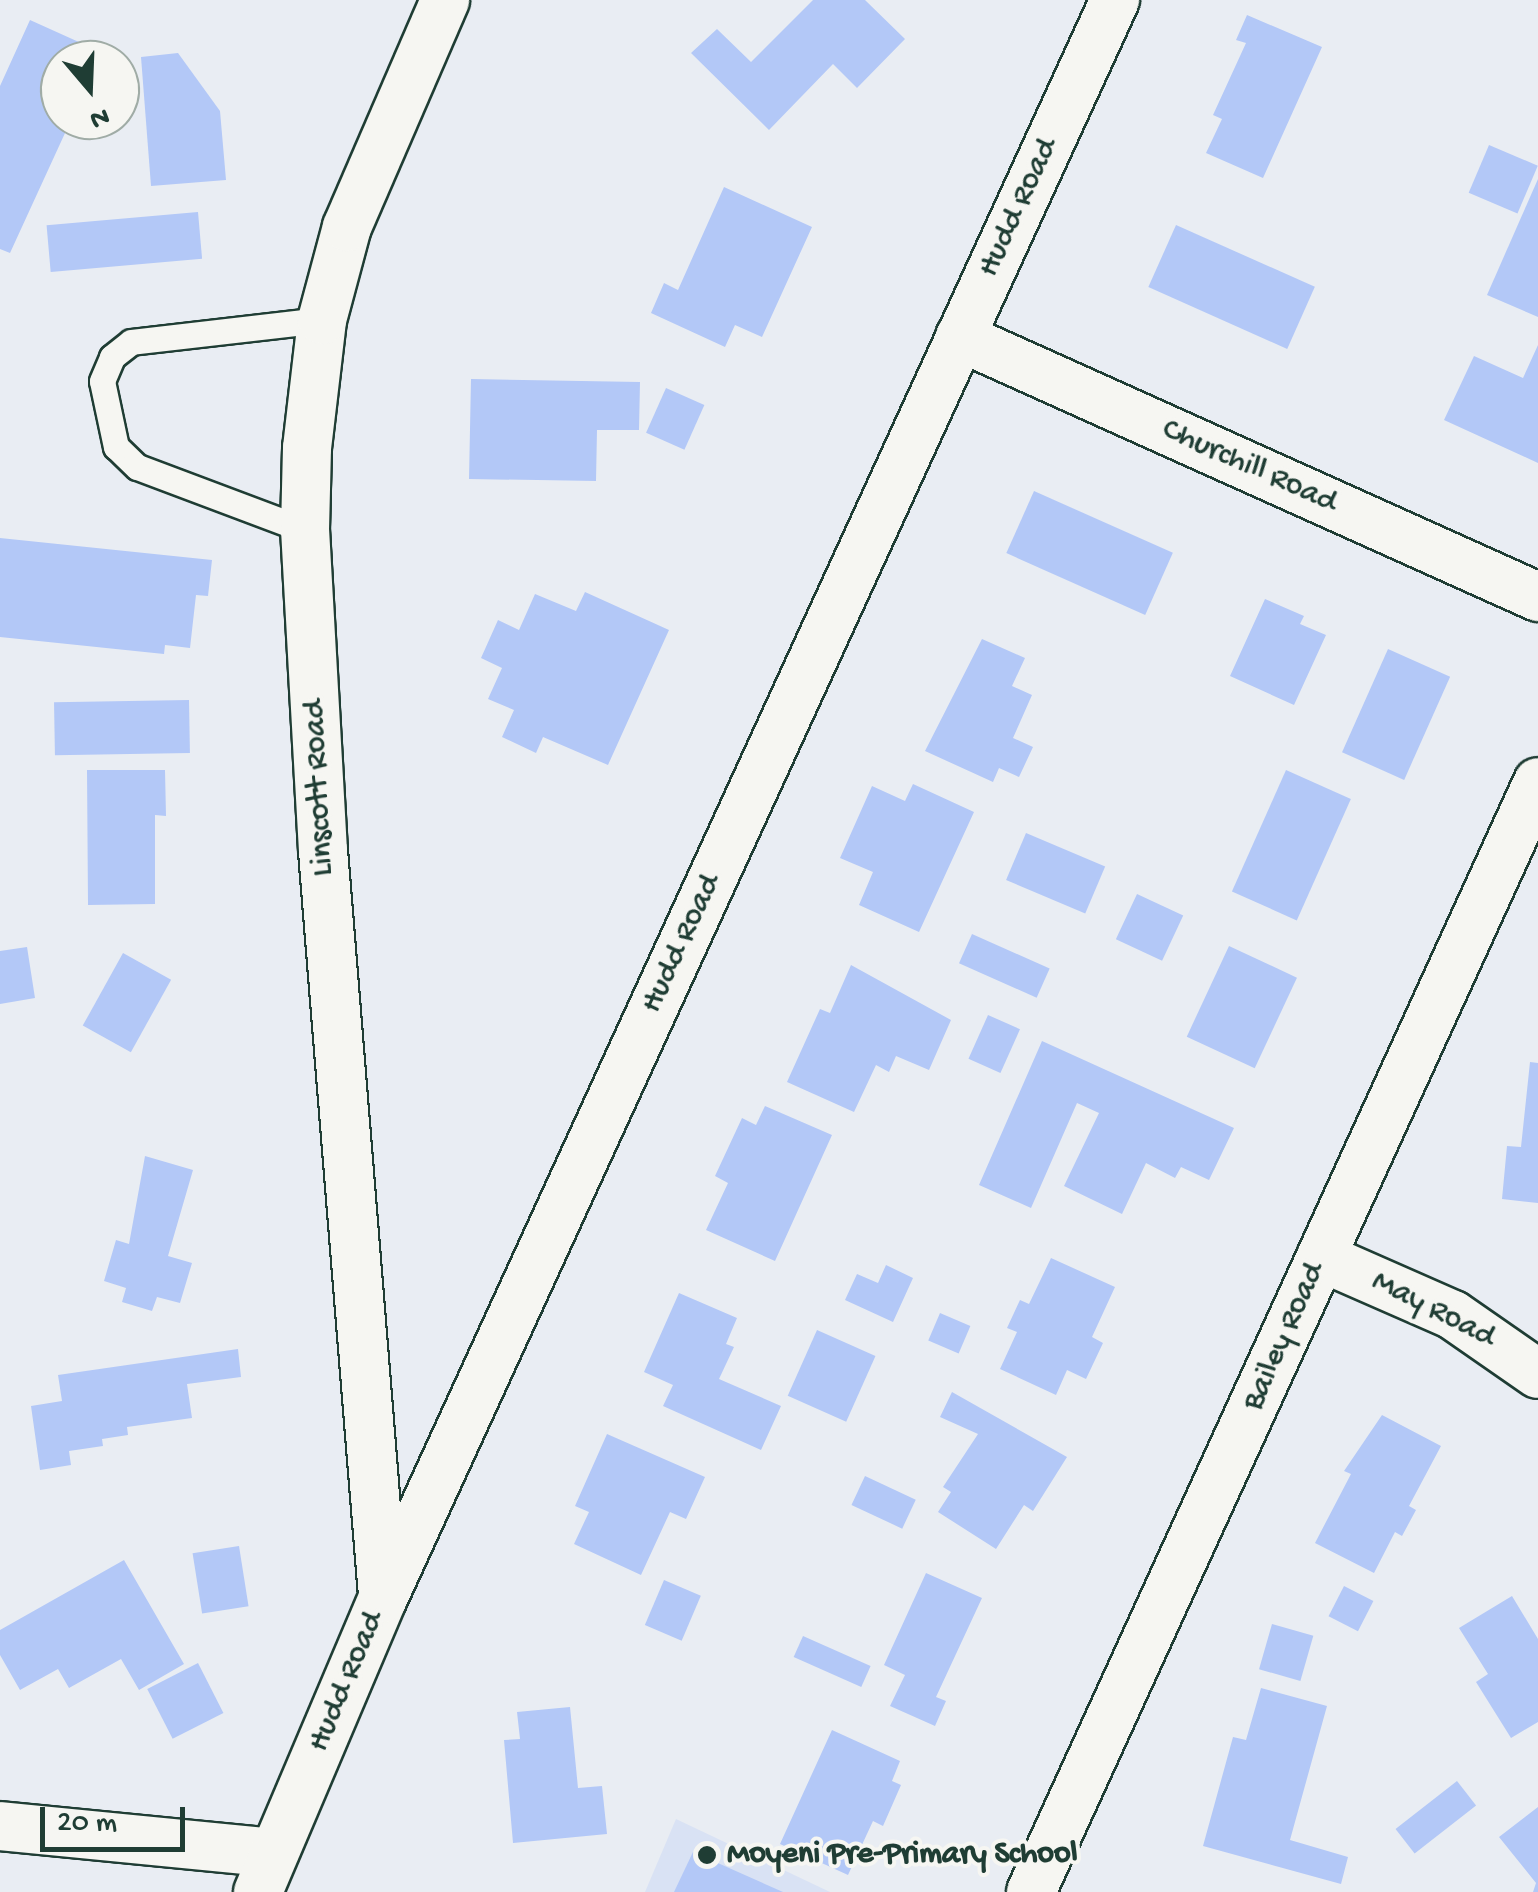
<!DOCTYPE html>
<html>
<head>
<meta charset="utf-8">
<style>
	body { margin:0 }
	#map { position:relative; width:1538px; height:1892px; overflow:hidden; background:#e9edf3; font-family:"Gochi Hand",sans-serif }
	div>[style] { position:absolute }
	.built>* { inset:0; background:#d9e2f4 }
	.building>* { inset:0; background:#b3c8f7; transform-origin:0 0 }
	.roads { filter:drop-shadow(2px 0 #1f3d34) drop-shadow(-2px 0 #1f3d34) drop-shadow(0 2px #1f3d34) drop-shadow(0 -2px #1f3d34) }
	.service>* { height:25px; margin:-12.5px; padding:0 12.5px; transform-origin:12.5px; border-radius:12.5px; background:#f6f6f2 }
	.minor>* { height:48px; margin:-24px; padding:0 24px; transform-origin:24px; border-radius:24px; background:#f6f6f2 }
	.dots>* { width:28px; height:28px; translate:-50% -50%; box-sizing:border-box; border:5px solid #f6f6f2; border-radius:50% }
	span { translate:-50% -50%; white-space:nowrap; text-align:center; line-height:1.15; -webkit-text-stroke:8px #f6f6f2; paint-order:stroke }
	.street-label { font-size:32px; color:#1f3d34 }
	.poi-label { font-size:32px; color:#1f3d34; font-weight:700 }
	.left { translate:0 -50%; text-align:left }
	.north { position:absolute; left:40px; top:40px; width:100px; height:100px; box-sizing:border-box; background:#f6f6f2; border:2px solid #a0aca6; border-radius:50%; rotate:161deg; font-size:28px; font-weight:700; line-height:40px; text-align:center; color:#1f3d34 }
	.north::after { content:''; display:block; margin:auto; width:35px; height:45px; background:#1f3d34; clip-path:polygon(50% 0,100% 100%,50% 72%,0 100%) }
	.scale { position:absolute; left:40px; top:1807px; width:145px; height:45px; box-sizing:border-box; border:5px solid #1f3d34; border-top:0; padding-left:12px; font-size:30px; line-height:35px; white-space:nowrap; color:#1f3d34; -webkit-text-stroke:8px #f6f6f2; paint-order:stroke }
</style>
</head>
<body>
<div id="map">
	<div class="built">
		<i style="clip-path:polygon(676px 1819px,830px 1892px,645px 1892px)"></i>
	</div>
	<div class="building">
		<i style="clip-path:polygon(813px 0,865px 0,905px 39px,857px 88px,833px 64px,769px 130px,691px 53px,717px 29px,751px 62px)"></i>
		<i style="clip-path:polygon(1247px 15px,1322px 47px,1263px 178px,1206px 153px,1222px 119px,1213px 115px,1246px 43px,1236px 40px)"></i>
		<i style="clip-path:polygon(30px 20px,101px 52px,98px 60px,60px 60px,60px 120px,71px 120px,10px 253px,0 249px,0 86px)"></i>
		<i style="clip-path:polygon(178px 53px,220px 111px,226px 180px,151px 186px,141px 57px)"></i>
		<i style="left:1489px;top:145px;width:53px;height:52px;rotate:23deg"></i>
		<i style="clip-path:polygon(1538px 179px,1538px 317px,1487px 295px)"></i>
		<i style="clip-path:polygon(724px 187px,812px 227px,762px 337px,735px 325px,725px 347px,651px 313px,664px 283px,678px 290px)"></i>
		<i style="left:198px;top:212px;width:47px;height:152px;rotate:85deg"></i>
		<i style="left:1176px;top:225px;width:152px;height:68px;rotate:24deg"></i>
		<i style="clip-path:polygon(1538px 345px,1538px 463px,1444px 420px,1474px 356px,1523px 378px)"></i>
		<i style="clip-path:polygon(471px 379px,640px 382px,639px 430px,597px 430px,596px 481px,469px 479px)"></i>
		<i style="left:666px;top:388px;width:42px;height:49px;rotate:24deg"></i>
		<i style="left:1034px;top:491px;width:152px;height:68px;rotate:24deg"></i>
		<i style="clip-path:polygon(0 538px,212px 560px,208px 596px,196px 595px,190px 648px,165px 645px,164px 654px,0 637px)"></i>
		<i style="clip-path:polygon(585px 592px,669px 630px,608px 765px,543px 737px,536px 753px,502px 737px,514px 710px,488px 699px,502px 668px,481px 658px,498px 620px,519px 630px,535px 594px,576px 611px)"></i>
		<i style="clip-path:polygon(1265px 599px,1304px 616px,1300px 624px,1326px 635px,1294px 705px,1230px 676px)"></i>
		<i style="clip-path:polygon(982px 639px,1025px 658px,1012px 686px,1032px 695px,1013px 738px,1033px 747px,1019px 777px,999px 768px,993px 782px,925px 751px)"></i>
		<i style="left:1388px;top:649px;width:68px;height:113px;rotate:24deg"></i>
		<i style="left:189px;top:700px;width:53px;height:135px;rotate:89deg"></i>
		<i style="clip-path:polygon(87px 770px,165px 770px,166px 816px,155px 815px,155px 904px,88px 905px)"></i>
		<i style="left:1286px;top:770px;width:71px;height:133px;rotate:24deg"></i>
		<i style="clip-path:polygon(913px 784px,974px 812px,919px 932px,859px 905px,873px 872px,840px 858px,872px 786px,905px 801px)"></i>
		<i style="left:1026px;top:833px;width:86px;height:51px;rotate:23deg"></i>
		<i style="left:1137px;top:894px;width:51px;height:50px;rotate:25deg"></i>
		<i style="left:972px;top:934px;width:85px;height:32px;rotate:24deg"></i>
		<i style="left:1229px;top:946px;width:75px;height:100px;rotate:25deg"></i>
		<i style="clip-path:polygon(27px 947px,35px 998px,0 1004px,0 951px)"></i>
		<i style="left:123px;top:953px;width:55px;height:83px;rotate:29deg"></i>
		<i style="clip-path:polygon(851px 965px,951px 1020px,929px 1070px,896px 1056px,889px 1072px,876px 1065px,854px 1112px,787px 1082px,820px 1009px,830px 1013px)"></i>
		<i style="left:988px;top:1015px;width:35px;height:48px;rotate:24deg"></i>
		<i style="clip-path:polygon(1042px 1041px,1234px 1128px,1209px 1180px,1181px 1167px,1175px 1178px,1146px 1163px,1122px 1214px,1064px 1186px,1099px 1113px,1077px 1103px,1031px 1208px,979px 1185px)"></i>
		<i style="clip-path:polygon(1530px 1062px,1538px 1063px,1538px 1203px,1502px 1199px,1507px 1146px,1521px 1147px)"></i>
		<i style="clip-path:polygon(765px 1106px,832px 1135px,775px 1261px,706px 1230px,728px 1183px,715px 1176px,742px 1118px,756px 1125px)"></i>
		<i style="clip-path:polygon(145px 1156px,193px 1170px,168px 1256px,192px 1263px,180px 1303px,157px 1297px,152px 1311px,122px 1302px,126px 1288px,104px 1281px,116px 1240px,129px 1244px)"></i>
		<i style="clip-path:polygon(1051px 1258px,1115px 1287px,1092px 1337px,1103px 1343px,1086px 1379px,1067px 1370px,1056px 1395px,1000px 1369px,1017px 1332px,1007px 1328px,1020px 1300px,1029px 1304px)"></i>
		<i style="clip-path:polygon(886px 1265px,913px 1278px,893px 1322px,845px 1300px,857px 1274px,878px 1283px)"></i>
		<i style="clip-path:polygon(679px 1293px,737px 1318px,726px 1344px,734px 1347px,719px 1379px,781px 1406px,761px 1450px,663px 1406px,673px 1385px,644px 1372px)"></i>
		<i style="left:940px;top:1313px;width:33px;height:30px;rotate:23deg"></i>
		<i style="left:817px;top:1330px;width:64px;height:72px;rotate:24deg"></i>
		<i style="clip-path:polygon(238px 1349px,241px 1377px,187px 1384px,192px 1418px,127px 1427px,128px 1435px,102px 1439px,103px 1446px,69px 1451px,71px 1465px,40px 1470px,31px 1406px,62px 1401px,58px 1375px)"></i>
		<i style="clip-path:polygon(952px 1392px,1067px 1457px,1033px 1511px,1024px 1505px,996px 1549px,938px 1512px,951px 1492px,943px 1487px,978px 1434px,940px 1417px)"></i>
		<i style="clip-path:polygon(1382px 1415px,1441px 1446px,1409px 1506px,1416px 1510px,1402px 1536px,1395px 1532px,1374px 1573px,1315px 1543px,1351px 1474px,1344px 1471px)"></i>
		<i style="clip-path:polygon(607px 1434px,705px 1477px,686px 1519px,670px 1512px,641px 1575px,574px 1544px,589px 1512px,575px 1506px)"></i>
		<i style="left:865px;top:1476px;width:56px;height:32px;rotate:25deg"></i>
		<i style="left:239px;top:1546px;width:61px;height:47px;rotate:81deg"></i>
		<i style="clip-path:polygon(124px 1560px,184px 1664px,139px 1690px,121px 1659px,69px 1688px,58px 1669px,20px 1690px,0 1655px,0 1630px)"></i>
		<i style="clip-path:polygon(926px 1573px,982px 1598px,936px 1697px,946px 1701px,935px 1726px,890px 1706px,905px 1675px,884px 1665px)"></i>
		<i style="left:664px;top:1580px;width:40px;height:49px;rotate:23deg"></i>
		<i style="left:1344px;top:1586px;width:33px;height:34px;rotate:27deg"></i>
		<i style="clip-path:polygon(1512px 1596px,1538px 1639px,1538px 1722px,1511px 1738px,1476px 1682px,1488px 1674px,1459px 1628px)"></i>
		<i style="left:1272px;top:1624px;width:43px;height:47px;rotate:16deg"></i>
		<i style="left:803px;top:1636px;width:74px;height:23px;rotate:24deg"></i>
		<i style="left:198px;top:1663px;width:56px;height:57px;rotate:63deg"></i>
		<i style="clip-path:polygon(1261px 1688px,1327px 1706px,1290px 1840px,1348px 1857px,1341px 1884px,1203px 1846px,1233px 1737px,1246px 1740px)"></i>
		<i style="clip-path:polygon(570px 1707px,578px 1788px,602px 1786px,607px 1834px,513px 1843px,504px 1740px,520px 1739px,517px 1712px)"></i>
		<i style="clip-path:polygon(832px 1730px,900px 1761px,892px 1781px,901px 1785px,883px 1826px,873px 1821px,848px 1875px,780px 1844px)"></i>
		<i style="left:1457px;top:1781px;width:31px;height:78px;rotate:52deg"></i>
		<i style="clip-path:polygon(1538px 1807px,1538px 1892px,1533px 1892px,1536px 1883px,1499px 1837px)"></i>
		<i style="clip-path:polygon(693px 1852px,783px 1892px,674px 1892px)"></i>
	</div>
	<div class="roads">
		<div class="service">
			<i style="left:305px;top:530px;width:179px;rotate:-159.4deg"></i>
			<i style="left:137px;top:467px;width:29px;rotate:-136deg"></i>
			<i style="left:116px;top:447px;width:67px;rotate:-102deg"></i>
			<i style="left:102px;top:381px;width:26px;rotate:-67deg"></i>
			<i style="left:112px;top:357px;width:24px;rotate:-38deg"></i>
			<i style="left:131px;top:342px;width:192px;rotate:-6.6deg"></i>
		</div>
		<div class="minor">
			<i style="left:960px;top:337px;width:634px;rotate:24.22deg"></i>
			<i style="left:1321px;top:1257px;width:144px;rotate:23.7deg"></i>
			<i style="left:1453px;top:1315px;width:103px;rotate:34.8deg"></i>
			<i style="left:383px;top:1595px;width:746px;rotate:-94.61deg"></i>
			<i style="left:323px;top:851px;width:322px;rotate:-93.2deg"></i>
			<i style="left:305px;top:530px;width:82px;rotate:-88.6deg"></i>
			<i style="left:307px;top:448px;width:129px;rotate:-83.3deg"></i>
			<i style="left:322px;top:320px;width:96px;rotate:-75deg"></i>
			<i style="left:347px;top:227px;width:247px;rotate:-66.6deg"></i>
			<i style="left:0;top:1826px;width:274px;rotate:5.6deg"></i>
			<i style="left:258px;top:1892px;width:319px;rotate:-67deg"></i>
			<i style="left:383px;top:1598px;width:1758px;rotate:-65.39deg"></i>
			<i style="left:1031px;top:1892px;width:1220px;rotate:-65.45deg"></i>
		</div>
	</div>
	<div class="dots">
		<i style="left:707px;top:1855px;background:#1f3d34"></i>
	</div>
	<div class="street-label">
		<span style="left:1019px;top:208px;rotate:-65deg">Hudd Road</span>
		<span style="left:1249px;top:467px;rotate:24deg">Churchill Road</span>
		<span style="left:320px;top:788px;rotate:-93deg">Linscott Road</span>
		<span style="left:682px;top:944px;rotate:-65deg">Hudd Road</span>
		<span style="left:1433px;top:1310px;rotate:27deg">May Road</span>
		<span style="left:1285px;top:1337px;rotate:-66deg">Bailey Road</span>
		<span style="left:347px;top:1682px;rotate:-67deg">Hudd Road</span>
	</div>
	<div class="poi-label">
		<span class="left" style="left:727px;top:1855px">Moyeni Pre-Primary School</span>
	</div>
	<div class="north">N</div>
	<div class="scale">20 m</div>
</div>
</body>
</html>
